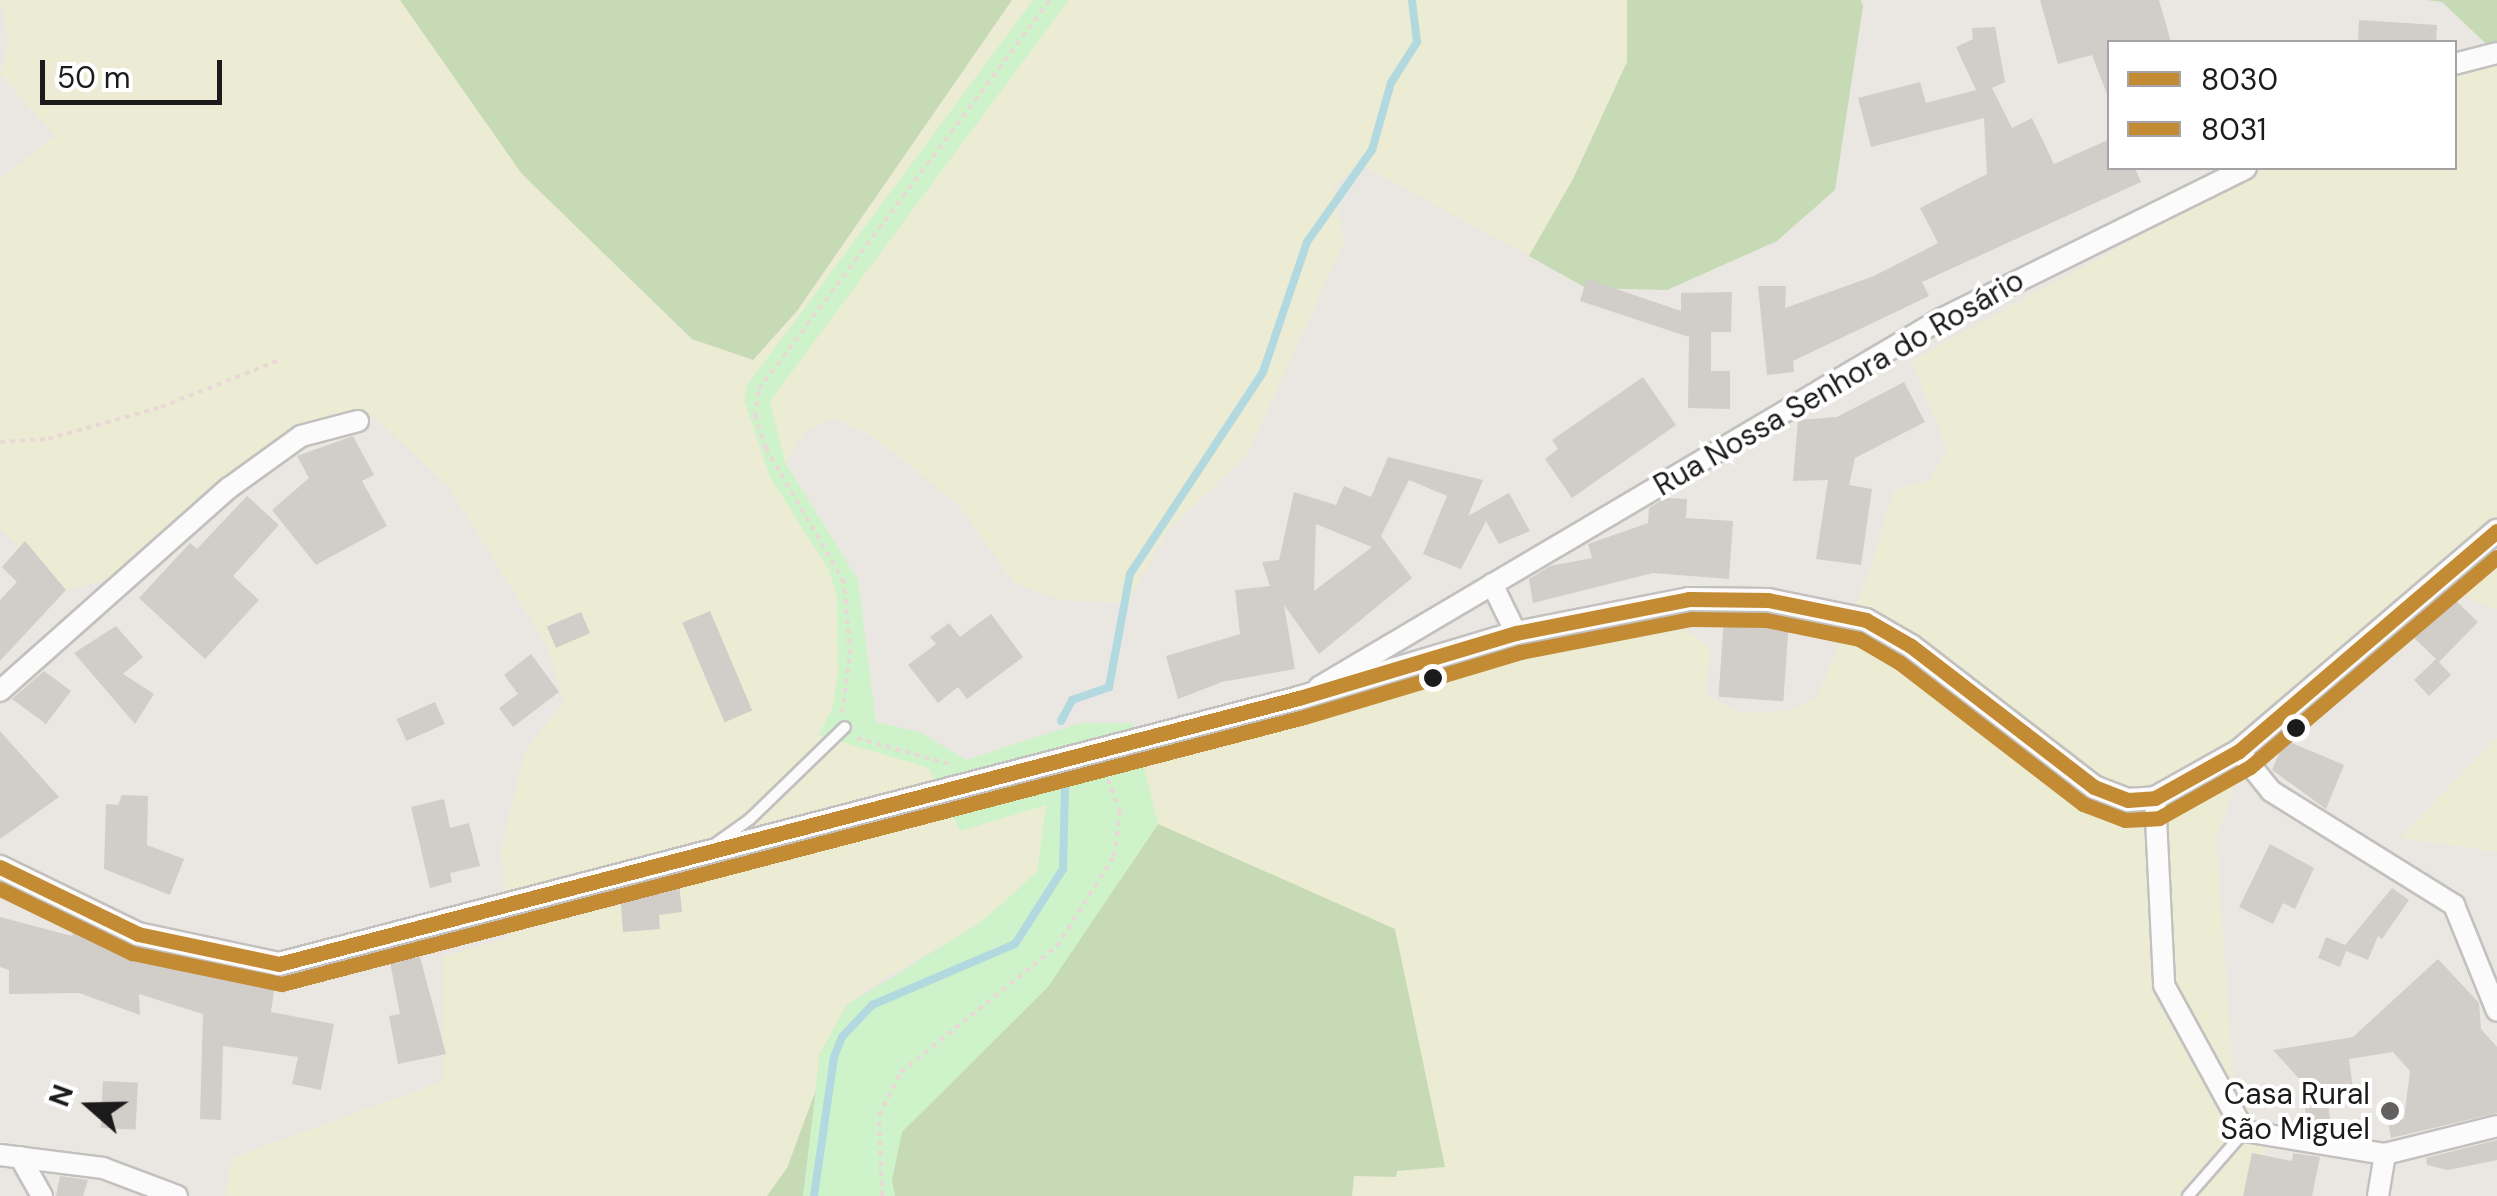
<!DOCTYPE html>
<html>
<head>
<meta charset="utf-8">
<style>
	body { margin:0 }
	#map { position:relative; width:2497px; height:1196px; overflow:hidden; background:#eae7e2; font-family:"DM Sans",sans-serif }
	div>[style] { position:absolute }
	.farmland>* { inset:0; background:#ecebd4 }
	.forest>* { inset:0; background:#c5dab5 }
	.park>* { inset:0; background:#cef3cb }
	.stream>* { height:8px; margin:-4px; padding:0 4px; transform-origin:4px; border-radius:4px; background:#b3d9e0 }
	.building>* { inset:0; background:#d1cdc9; transform-origin:0 0 }
	.path>* { height:4px; margin-top:-2px; transform-origin:0; background:repeating-linear-gradient(90deg,#ead8d6 0 5px,transparent 0 10px) }
	.roads { filter:drop-shadow(2px 0 #c2c1bf) drop-shadow(-2px 0 #c2c1bf) drop-shadow(0 2px #c2c1bf) drop-shadow(0 -2px #c2c1bf) }
	.service>* { height:10px; margin:-5px; padding:0 5px; transform-origin:5px; border-radius:5px; background:#fcfbfb }
	.minor>* { height:20px; margin:-10px; padding:0 10px; transform-origin:10px; border-radius:10px; background:#fcfbfb }
	.tertiary>* { height:22px; margin:-11px; padding:0 11px; transform-origin:11px; border-radius:11px; background:#fcfbfb }
	.bus-1>* { height:15px; margin:-7.5px; padding:0 7.5px; transform-origin:7.5px; border-radius:7.5px; background:#c38b33 }
	.bus-2>* { height:15px; margin:-7.5px; padding:0 7.5px; transform-origin:7.5px; border-radius:7.5px; background:#c38b33 }
	.dots>* { width:28px; height:28px; translate:-50% -50%; box-sizing:border-box; border:5px solid #fff; border-radius:50% }
	span { translate:-50% -50%; white-space:nowrap; text-align:center; line-height:1.15; -webkit-text-stroke:8px #fff; paint-order:stroke }
	.street-label { font-size:30px; color:#1b1b1b }
	.poi-label { font-size:30px; color:#1b1b1b }
	.right { translate:-100% -50%; text-align:right }
	.legend { position:absolute; left:2107px; top:40px; width:350px; height:130px; box-sizing:border-box; background:#fff; border:2px solid #a4a4a4; margin:0; padding:12px 18px; list-style:none; font-size:30px; color:#1b1b1b }
	.legend li { display:flex; align-items:center; gap:20px; height:50px }
	.legend b { width:50px; border:2px solid #a4a4a4 }
	.north { position:absolute; left:40px; top:1056px; width:100px; height:100px; -webkit-text-stroke:8px #fff; paint-order:stroke; rotate:290deg; font-size:28px; font-weight:700; line-height:40px; text-align:center; color:#1b1b1b }
	.north::after { content:''; display:block; margin:auto; width:35px; height:45px; background:#1b1b1b; clip-path:polygon(50% 0,100% 100%,50% 72%,0 100%) }
	.scale { position:absolute; left:40px; top:60px; width:182px; height:45px; box-sizing:border-box; border:5px solid #1b1b1b; border-top:0; padding-left:12px; font-size:30px; line-height:35px; white-space:nowrap; color:#1b1b1b; -webkit-text-stroke:8px #fff; paint-order:stroke }
</style>
</head>
<body>
<div id="map">
	<div class="farmland">
		<i style="clip-path:polygon(0 0,400px 0,522px 174px,691px 339px,753px 360px,797px 311px,1012px 0,1627px 0,1627px 62px,1573px 179px,1529px 256px,1360px 164px,1334px 185px,1344px 243px,1247px 455px,1169px 529px,1127px 603px,1062px 600px,1014px 583px,958px 504px,872px 436px,833px 417px,805px 431px,786px 462px,858px 580px,876px 722px,920px 732px,966px 760px,1080px 723px,1146px 754px,1566px 645px,1685px 629px,1711px 648px,1705px 694px,1737px 712px,1789px 711px,1817px 697px,1869px 572px,1894px 490px,1929px 480px,1948px 450px,1911px 361px,2263px 168px,2454px 168px,2455px 76px,2497px 62px,2497px 610px,2433px 584px,2256px 724px,2216px 840px,2233px 1072px,2272px 1166px,2266px 1196px,1352px 1196px,1354px 1167px,986px 920px,866px 989px,820px 1054px,816px 1090px,787px 1168px,767px 1196px,225px 1196px,232px 1158px,443px 1081px,443px 956px,509px 938px,501px 850px,525px 751px,564px 701px,546px 644px,448px 486px,372px 415px,324px 425px,108px 580px,65px 590px,0 529px,0 179px,55px 136px,0 74px,9px 40px)"></i>
		<i style="clip-path:polygon(2497px 737px,2497px 852px,2400px 838px)"></i>
	</div>
	<div class="forest">
		<i style="clip-path:polygon(400px 0,1012px 0,797px 311px,753px 360px,692px 339px,522px 174px)"></i>
		<i style="clip-path:polygon(1627px 0,1861px 0,1863px 6px,1835px 190px,1777px 241px,1667px 290px,1586px 288px,1529px 256px,1573px 179px,1627px 62px)"></i>
		<i style="clip-path:polygon(2427px 0,2497px 0,2497px 54px,2442px 2px)"></i>
		<i style="clip-path:polygon(1158px 824px,1395px 929px,1445px 1167px,1397px 1171px,1396px 1177px,1354px 1176px,1352px 1196px,767px 1196px,787px 1168px,816px 1090px,820px 1054px,847px 1005px,986px 920px,1118px 883px)"></i>
	</div>
	<div class="park">
		<i style="clip-path:polygon(1033px 0,1069px 0,770px 401px,785px 462px,858px 580px,876px 722px,920px 732px,966px 760px,1080px 723px,1133px 723px,1158px 824px,1048px 987px,902px 1132px,892px 1180px,895px 1196px,803px 1196px,820px 1054px,847px 1005px,981px 922px,1037px 872px,1046px 805px,960px 831px,929px 768px,819px 735px,833px 706px,838px 673px,837px 596px,828px 568px,771px 479px,744px 400px,748px 384px)"></i>
	</div>
	<div class="stream">
		<i style="left:1061px;top:721px;width:24px;rotate:-62deg"></i>
		<i style="left:1072px;top:700px;width:39px;rotate:-19deg"></i>
		<i style="left:1109px;top:687px;width:115px;rotate:-79.5deg"></i>
		<i style="left:1130px;top:574px;width:242px;rotate:-56.6deg"></i>
		<i style="left:1263px;top:372px;width:137px;rotate:-71.3deg"></i>
		<i style="left:1307px;top:242px;width:113px;rotate:-54.8deg"></i>
		<i style="left:1372px;top:150px;width:70px;rotate:-74.2deg"></i>
		<i style="left:1391px;top:83px;width:49px;rotate:-57.6deg"></i>
		<i style="left:1417px;top:42px;width:42px;rotate:-96.8deg"></i>
		<i style="left:814px;top:1196px;width:140px;rotate:-81.8deg"></i>
		<i style="left:834px;top:1057px;width:22px;rotate:-68deg"></i>
		<i style="left:842px;top:1037px;width:44px;rotate:-46.8deg"></i>
		<i style="left:872px;top:1005px;width:155px;rotate:-23.1deg"></i>
		<i style="left:1015px;top:944px;width:89px;rotate:-57.4deg"></i>
		<i style="left:1063px;top:869px;width:83px;rotate:-88.6deg"></i>
	</div>
	<div class="building">
		<i style="clip-path:polygon(2040px 0,2159px 0,2171px 42px,2110px 42px,2108px 97px,2092px 55px,2058px 64px)"></i>
		<i style="clip-path:polygon(2359px 20px,2437px 25px,2436px 42px,2358px 42px)"></i>
		<i style="clip-path:polygon(1995px 27px,2005px 82px,1992px 88px,2012px 128px,2032px 118px,2054px 164px,2110px 139px,2110px 168px,2135px 168px,2141px 182px,1922px 282px,1929px 296px,1793px 361px,1794px 372px,1767px 375px,1758px 286px,1786px 286px,1785px 308px,1874px 276px,1938px 243px,1920px 208px,1987px 174px,1984px 118px,1871px 147px,1858px 98px,1920px 82px,1926px 103px,1976px 90px,1956px 47px,1973px 39px,1972px 28px)"></i>
		<i style="clip-path:polygon(1587px 279px,1681px 311px,1681px 293px,1732px 292px,1731px 332px,1711px 332px,1711px 371px,1730px 371px,1730px 409px,1688px 408px,1689px 337px,1580px 301px)"></i>
		<i style="clip-path:polygon(1643px 377px,1676px 425px,1572px 498px,1545px 459px,1558px 449px,1552px 440px)"></i>
		<i style="clip-path:polygon(1904px 382px,1925px 422px,1855px 458px,1849px 485px,1872px 489px,1861px 565px,1816px 559px,1828px 480px,1793px 481px,1798px 420px,1837px 417px)"></i>
		<i style="clip-path:polygon(353px 436px,374px 475px,362px 481px,387px 526px,316px 565px,272px 510px,309px 478px,297px 456px)"></i>
		<i style="clip-path:polygon(evenodd,1388px 457px,1483px 480px,1468px 516px,1509px 493px,1530px 531px,1499px 544px,1486px 521px,1461px 569px,1423px 554px,1447px 496px,1409px 480px,1381px 536px,1412px 578px,1319px 654px,1284px 605px,1295px 669px,1222px 682px,1178px 699px,1166px 656px,1240px 634px,1235px 590px,1270px 586px,1262px 562px,1279px 560px,1294px 492px,1336px 505px,1344px 486px,1371px 497px,1388px 457px,1316px 524px,1372px 547px,1314px 591px,1316px 524px)"></i>
		<i style="clip-path:polygon(247px 496px,279px 525px,233px 576px,259px 600px,205px 659px,139px 598px,190px 543px,197px 549px)"></i>
		<i style="clip-path:polygon(1665px 498px,1687px 499px,1686px 518px,1733px 521px,1729px 579px,1653px 573px,1533px 603px,1529px 579px,1550px 566px,1592px 558px,1588px 544px,1648px 523px,1649px 508px)"></i>
		<i style="clip-path:polygon(25px 541px,66px 590px,0 661px,0 600px,17px 582px,2px 567px)"></i>
		<i style="clip-path:polygon(2448px 593px,2478px 622px,2439px 662px,2451px 675px,2429px 696px,2414px 680px,2436px 659px,2412px 636px,2419px 629px,2412px 623px)"></i>
		<i style="left:710px;top:611px;width:108px;height:30px;rotate:67deg"></i>
		<i style="left:581px;top:612px;width:23px;height:37px;rotate:67deg"></i>
		<i style="clip-path:polygon(991px 614px,1023px 657px,967px 699px,958px 687px,938px 703px,908px 665px,936px 644px,930px 637px,949px 623px,960px 637px)"></i>
		<i style="left:1724px;top:618px;width:65px;height:79px;rotate:4deg"></i>
		<i style="clip-path:polygon(116px 626px,143px 657px,123px 674px,154px 694px,135px 724px,74px 653px)"></i>
		<i style="clip-path:polygon(531px 654px,559px 692px,513px 727px,499px 708px,518px 694px,504px 675px)"></i>
		<i style="clip-path:polygon(44px 671px,71px 691px,46px 724px,12px 699px)"></i>
		<i style="left:435px;top:702px;width:24px;height:42px;rotate:66deg"></i>
		<i style="clip-path:polygon(0 731px,59px 797px,0 839px)"></i>
		<i style="clip-path:polygon(2285px 740px,2344px 765px,2326px 809px,2272px 770px)"></i>
		<i style="clip-path:polygon(122px 795px,148px 796px,147px 845px,184px 859px,170px 895px,104px 869px,106px 804px,118px 805px)"></i>
		<i style="clip-path:polygon(444px 799px,450px 828px,469px 823px,480px 866px,450px 873px,452px 882px,430px 888px,411px 807px)"></i>
		<i style="clip-path:polygon(2270px 844px,2314px 868px,2295px 909px,2283px 903px,2273px 924px,2239px 907px)"></i>
		<i style="clip-path:polygon(679px 883px,682px 912px,659px 915px,660px 929px,623px 932px,620px 891px)"></i>
		<i style="clip-path:polygon(2392px 888px,2409px 900px,2382px 939px,2378px 936px,2368px 960px,2346px 951px,2340px 967px,2318px 958px,2326px 937px,2345px 945px)"></i>
		<i style="clip-path:polygon(0 917px,72px 936px,76px 926px,218px 975px,275px 984px,271px 1012px,334px 1024px,321px 1090px,292px 1084px,298px 1057px,223px 1046px,221px 1120px,200px 1119px,203px 1014px,139px 994px,140px 1015px,79px 993px,9px 994px,9px 970px,0 967px)"></i>
		<i style="clip-path:polygon(420px 957px,446px 1054px,398px 1064px,389px 1016px,400px 1014px,390px 962px)"></i>
		<i style="clip-path:polygon(2438px 959px,2479px 1003px,2481px 1029px,2497px 1047px,2497px 1113px,2391px 1138px,2388px 1121px,2404px 1119px,2410px 1071px,2393px 1052px,2349px 1059px,2353px 1088px,2326px 1092px,2332px 1131px,2307px 1127px,2302px 1082px,2273px 1050px,2353px 1037px)"></i>
		<i style="left:103px;top:1081px;width:35px;height:47px;rotate:3deg"></i>
		<i style="clip-path:polygon(2497px 1140px,2497px 1160px,2448px 1170px,2427px 1165px,2426px 1158px)"></i>
		<i style="clip-path:polygon(2252px 1153px,2292px 1161px,2293px 1153px,2320px 1157px,2312px 1196px,2243px 1196px)"></i>
		<i style="clip-path:polygon(60px 1176px,88px 1180px,83px 1196px,56px 1196px)"></i>
	</div>
	<div class="path">
		<i style="left:0;top:442px;width:48px;rotate:-3.6deg"></i>
		<i style="left:48px;top:439px;width:117px;rotate:-15.8deg"></i>
		<i style="left:161px;top:407px;width:130px;rotate:-21.6deg"></i>
		<i style="left:842px;top:713px;width:60px;rotate:-82.3deg"></i>
		<i style="left:850px;top:654px;width:72px;rotate:-94.8deg"></i>
		<i style="left:844px;top:582px;width:155px;rotate:-120.2deg"></i>
		<i style="left:766px;top:448px;width:34px;rotate:-109deg"></i>
		<i style="left:755px;top:416px;width:27px;rotate:-82deg"></i>
		<i style="left:759px;top:389px;width:486px;rotate:-53.2deg"></i>
		<i style="left:857px;top:738px;width:100px;rotate:15.7deg"></i>
		<i style="left:882px;top:1196px;width:81px;rotate:-92.1deg"></i>
		<i style="left:879px;top:1115px;width:48px;rotate:-62.9deg"></i>
		<i style="left:901px;top:1072px;width:201px;rotate:-38.9deg"></i>
		<i style="left:1057px;top:946px;width:107px;rotate:-57.7deg"></i>
		<i style="left:1114px;top:856px;width:44px;rotate:-82.2deg"></i>
		<i style="left:1120px;top:812px;width:43px;rotate:-110.6deg"></i>
	</div>
	<div class="roads">
		<div class="service">
			<i style="left:715px;top:844px;width:43px;rotate:-35.5deg"></i>
			<i style="left:750px;top:819px;width:132px;rotate:-44.1deg"></i>
			<i style="left:2188px;top:1196px;width:85px;rotate:-48.8deg"></i>
		</div>
		<div class="minor">
			<i style="left:2454px;top:64px;width:44px;rotate:-14.3deg"></i>
			<i style="left:1492px;top:584px;width:55px;rotate:63.9deg"></i>
			<i style="left:1319px;top:687px;width:723px;rotate:-30.61deg"></i>
			<i style="left:1941px;top:319px;width:340px;rotate:-26.3deg"></i>
			<i style="left:0;top:691px;width:306px;rotate:-41.6deg"></i>
			<i style="left:229px;top:488px;width:89px;rotate:-35.8deg"></i>
			<i style="left:301px;top:436px;width:59px;rotate:-14.7deg"></i>
			<i style="left:2239px;top:751px;width:51px;rotate:51.3deg"></i>
			<i style="left:2271px;top:791px;width:216px;rotate:31.9deg"></i>
			<i style="left:2454px;top:905px;width:114px;rotate:67.9deg"></i>
			<i style="left:2155px;top:798px;width:187px;rotate:87.2deg"></i>
			<i style="left:2164px;top:985px;width:166px;rotate:61.3deg"></i>
			<i style="left:2244px;top:1131px;width:143px;rotate:9.3deg"></i>
			<i style="left:2385px;top:1154px;width:115px;rotate:-14deg"></i>
			<i style="left:0;top:1155px;width:104px;rotate:7.2deg"></i>
			<i style="left:103px;top:1168px;width:79px;rotate:20.7deg"></i>
			<i style="left:20px;top:1157px;width:45px;rotate:60.6deg"></i>
			<i style="left:2378px;top:1196px;width:43px;rotate:-80.5deg"></i>
		</div>
		<div class="tertiary">
			<i style="left:0;top:867px;width:153px;rotate:25.9deg"></i>
			<i style="left:138px;top:934px;width:144px;rotate:12deg"></i>
			<i style="left:279px;top:964px;width:1054px;rotate:-14.62deg"></i>
			<i style="left:1299px;top:698px;width:227px;rotate:-16.7deg"></i>
			<i style="left:1516px;top:633px;width:176px;rotate:-11.1deg"></i>
			<i style="left:1689px;top:599px;width:79px;rotate:0.7deg"></i>
			<i style="left:1768px;top:600px;width:100px;rotate:11.5deg"></i>
			<i style="left:1866px;top:620px;width:52px;rotate:30deg"></i>
			<i style="left:1911px;top:646px;width:231px;rotate:37.6deg"></i>
			<i style="left:2094px;top:787px;width:36px;rotate:21deg"></i>
			<i style="left:2128px;top:800px;width:27px;rotate:-4deg"></i>
			<i style="left:2155px;top:798px;width:96px;rotate:-29.2deg"></i>
			<i style="left:2239px;top:751px;width:339px;rotate:-40.5deg"></i>
		</div>
	</div>
	<div class="bus-1">
		<i style="left:0;top:867px;width:153px;rotate:25.9deg"></i>
		<i style="left:138px;top:934px;width:144px;rotate:12deg"></i>
		<i style="left:279px;top:964px;width:1054px;rotate:-14.62deg"></i>
		<i style="left:1299px;top:698px;width:227px;rotate:-16.7deg"></i>
		<i style="left:1516px;top:633px;width:176px;rotate:-11.1deg"></i>
		<i style="left:1689px;top:599px;width:79px;rotate:0.7deg"></i>
		<i style="left:1768px;top:600px;width:100px;rotate:11.5deg"></i>
		<i style="left:1866px;top:620px;width:52px;rotate:30deg"></i>
		<i style="left:1911px;top:646px;width:231px;rotate:37.6deg"></i>
		<i style="left:2094px;top:787px;width:36px;rotate:21deg"></i>
		<i style="left:2128px;top:800px;width:27px;rotate:-4deg"></i>
		<i style="left:2155px;top:798px;width:96px;rotate:-29.2deg"></i>
		<i style="left:2239px;top:751px;width:339px;rotate:-40.5deg"></i>
	</div>
	<div class="bus-2">
		<i style="left:0;top:889px;width:147px;rotate:25.9deg"></i>
		<i style="left:132px;top:953px;width:153px;rotate:11.7deg"></i>
		<i style="left:282px;top:984px;width:1056px;rotate:-14.64deg"></i>
		<i style="left:1304px;top:717px;width:227px;rotate:-16.7deg"></i>
		<i style="left:1521px;top:652px;width:173px;rotate:-11deg"></i>
		<i style="left:1691px;top:619px;width:75px;rotate:0.8deg"></i>
		<i style="left:1766px;top:620px;width:95px;rotate:11.5deg"></i>
		<i style="left:1859px;top:639px;width:48px;rotate:30.3deg"></i>
		<i style="left:1900px;top:663px;width:231px;rotate:37.6deg"></i>
		<i style="left:2083px;top:804px;width:45px;rotate:20.9deg"></i>
		<i style="left:2125px;top:820px;width:34px;rotate:-3deg"></i>
		<i style="left:2159px;top:818px;width:104px;rotate:-29.3deg"></i>
		<i style="left:2250px;top:767px;width:324px;rotate:-40.4deg"></i>
	</div>
	<div class="dots">
		<i style="left:1433px;top:678px;background:#1b1b1b"></i>
		<i style="left:2296px;top:728px;background:#1b1b1b"></i>
		<i style="left:2390px;top:1111px;background:#636261"></i>
	</div>
	<div class="street-label">
		<span style="left:1839px;top:383px;rotate:-30deg">Rua Nossa Senhora do Rosário</span>
	</div>
	<div class="poi-label">
		<span class="right" style="left:2370px;top:1111px">Casa Rural<br>São Miguel</span>
	</div>
	<ul class="legend">
	<li><b style="height:12px;background:#c38b33"></b>8030</li>
	<li><b style="height:12px;background:#c38b33"></b>8031</li>
	</ul>
	<div class="north">N</div>
	<div class="scale">50 m</div>
</div>
</body>
</html>
